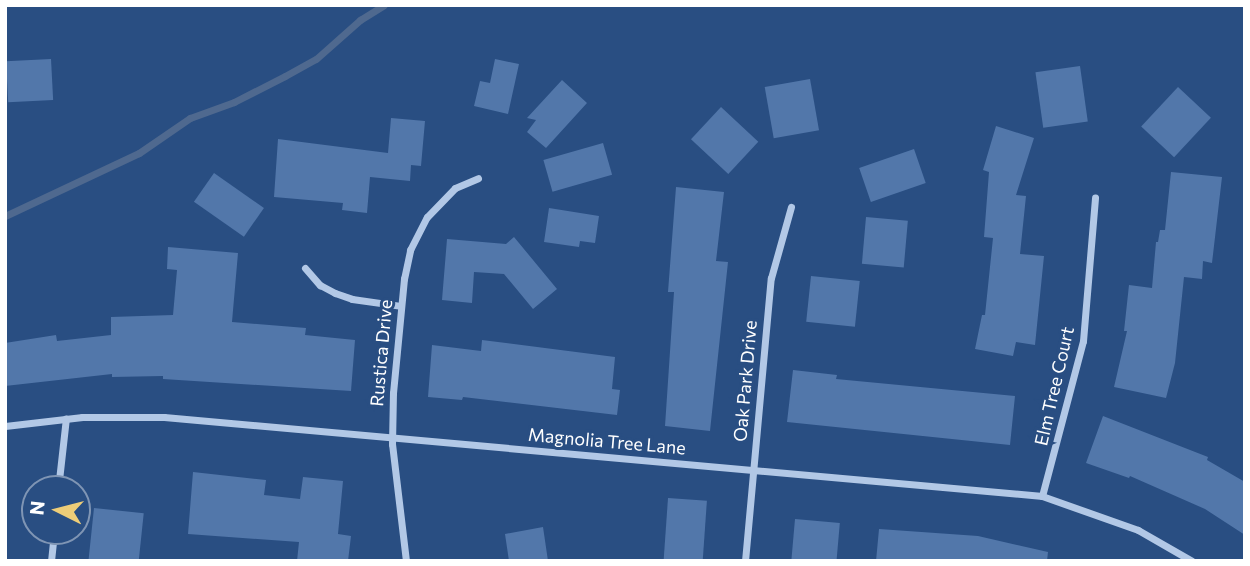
<!DOCTYPE html>
<html>
<head>
<meta charset="utf-8">
<style>
	body { margin:0 }
	#map { position:relative; width:1250px; height:566px; overflow:hidden; background:#294e82; font-family:Commissioner,sans-serif }
	div>[style] { position:absolute }
	.stream>* { height:7px; margin:-3.5px; padding:0 3.5px; transform-origin:3.5px; border-radius:3.5px; background:#4f698f }
	.building>* { inset:0; background:#5277aa; transform-origin:0 0 }
	.street>* { height:7px; margin:-3.5px; padding:0 3.5px; transform-origin:3.5px; border-radius:3.5px; background:#b2c8e6 }
	span { translate:-50% -50%; white-space:nowrap; text-align:center; line-height:1.15; -webkit-text-stroke:6px #294e82; paint-order:stroke }
	.street-label { font-size:18px; color:#fff }
	.frame { position:absolute; inset:0; border:7px solid #fff; pointer-events:none }
	.north { position:absolute; left:21px; top:475px; width:70px; height:70px; box-sizing:border-box; background:#294e82; border:2px solid #7f95b4; border-radius:50%; rotate:276deg; font-size:19px; font-weight:700; line-height:28px; text-align:center; color:#fff }
	.north::after { content:''; display:block; margin:auto; width:24px; height:32px; background:#edcd78; clip-path:polygon(50% 0,100% 100%,50% 72%,0 100%) }
</style>
</head>
<body>
<div id="map">
	<div class="stream">
		<i style="left:5px;top:216px;width:148px;rotate:-25.2deg"></i>
		<i style="left:139px;top:153px;width:62px;rotate:-34.5deg"></i>
		<i style="left:190px;top:118px;width:47px;rotate:-20deg"></i>
		<i style="left:234px;top:102px;width:57px;rotate:-27deg"></i>
		<i style="left:285px;top:76px;width:35px;rotate:-29deg"></i>
		<i style="left:316px;top:59px;width:59px;rotate:-41.6deg"></i>
		<i style="left:360px;top:20px;width:28px;rotate:-32deg"></i>
	</div>
	<div class="building">
		<i style="left:51px;top:59px;width:41px;height:45px;rotate:87deg"></i>
		<i style="clip-path:polygon(495px 59px,519px 64px,508px 114px,474px 106px,480px 81px,490px 83px)"></i>
		<i style="left:1080px;top:66px;width:56px;height:45px;rotate:82deg"></i>
		<i style="left:810px;top:79px;width:52px;height:46px;rotate:80deg"></i>
		<i style="clip-path:polygon(562px 80px,587px 103px,546px 148px,527px 132px,536px 120px,527px 118px)"></i>
		<i style="left:1178px;top:87px;width:45px;height:54px;rotate:43deg"></i>
		<i style="left:721px;top:107px;width:51px;height:44px;rotate:43deg"></i>
		<i style="clip-path:polygon(391px 118px,425px 121px,421px 166px,411px 165px,410px 181px,370px 177px,367px 213px,342px 210px,343px 203px,274px 197px,278px 139px,388px 153px)"></i>
		<i style="clip-path:polygon(996px 126px,1034px 138px,1016px 195px,1026px 196px,1020px 254px,1044px 256px,1035px 345px,1016px 342px,1013px 356px,975px 349px,982px 315px,985px 315px,993px 238px,984px 237px,989px 172px,983px 170px)"></i>
		<i style="left:603px;top:143px;width:33px;height:62px;rotate:74deg"></i>
		<i style="left:914px;top:149px;width:36px;height:58px;rotate:71deg"></i>
		<i style="clip-path:polygon(1171px 172px,1222px 177px,1212px 263px,1203px 261px,1202px 279px,1184px 277px,1175px 363px,1166px 398px,1114px 387px,1127px 331px,1124px 331px,1129px 285px,1152px 288px,1156px 242px,1158px 242px,1160px 230px,1165px 230px)"></i>
		<i style="left:214px;top:173px;width:61px;height:35px;rotate:35deg"></i>
		<i style="clip-path:polygon(676px 187px,724px 192px,716px 261px,728px 262px,710px 431px,665px 426px,674px 292px,668px 292px)"></i>
		<i style="clip-path:polygon(549px 208px,599px 216px,595px 243px,580px 241px,579px 247px,544px 242px)"></i>
		<i style="left:866px;top:217px;width:42px;height:47px;rotate:5deg"></i>
		<i style="clip-path:polygon(514px 237px,557px 289px,533px 309px,504px 274px,474px 272px,472px 303px,442px 300px,447px 239px,506px 244px)"></i>
		<i style="clip-path:polygon(168px 247px,238px 253px,232px 322px,306px 328px,305px 335px,355px 340px,351px 391px,163px 379px,163px 376px,112px 377px,112px 374px,5px 386px,5px 343px,56px 335px,57px 341px,111px 335px,111px 317px,173px 315px,177px 270px,167px 269px)"></i>
		<i style="left:811px;top:276px;width:49px;height:46px;rotate:6deg"></i>
		<i style="clip-path:polygon(482px 340px,615px 357px,612px 389px,620px 390px,617px 415px,463px 397px,462px 400px,428px 397px,432px 345px,481px 351px)"></i>
		<i style="clip-path:polygon(793px 370px,837px 375px,836px 379px,1015px 396px,1010px 445px,787px 422px)"></i>
		<i style="clip-path:polygon(1103px 416px,1208px 457px,1207px 460px,1245px 482px,1245px 535px,1205px 509px,1130px 476px,1129px 478px,1086px 463px)"></i>
		<i style="clip-path:polygon(193px 472px,266px 480px,264px 495px,300px 499px,303px 477px,343px 481px,338px 534px,351px 536px,348px 561px,297px 561px,299px 542px,188px 534px)"></i>
		<i style="left:668px;top:498px;width:39px;height:63px;rotate:4deg"></i>
		<i style="left:94px;top:508px;width:50px;height:53px;rotate:6deg"></i>
		<i style="left:795px;top:519px;width:45px;height:42px;rotate:5deg"></i>
		<i style="clip-path:polygon(543px 527px,548px 561px,509px 561px,505px 534px)"></i>
		<i style="clip-path:polygon(879px 529px,978px 536px,1048px 552px,1047px 561px,876px 561px)"></i>
	</div>
	<div class="street">
		<i style="left:305px;top:268px;width:23px;rotate:49deg"></i>
		<i style="left:320px;top:285px;width:17px;rotate:28deg"></i>
		<i style="left:335px;top:293px;width:18px;rotate:19deg"></i>
		<i style="left:352px;top:299px;width:49px;rotate:8.1deg"></i>
		<i style="left:5px;top:426px;width:78px;rotate:-6.7deg"></i>
		<i style="left:82px;top:417px;width:82px"></i>
		<i style="left:164px;top:417px;width:882px;rotate:5.14deg"></i>
		<i style="left:1042px;top:496px;width:102px;rotate:19.5deg"></i>
		<i style="left:1138px;top:530px;width:62px;rotate:29.9deg"></i>
		<i style="left:58px;top:489px;width:71px;rotate:-83.6deg"></i>
		<i style="left:1042px;top:496px;width:160px;rotate:-75.2deg"></i>
		<i style="left:1083px;top:341px;width:144px;rotate:-85.2deg"></i>
		<i style="left:51px;top:561px;width:30px;rotate:-84deg"></i>
		<i style="left:406px;top:561px;width:118px;rotate:-96.8deg"></i>
		<i style="left:392px;top:444px;width:51px;rotate:-88.9deg"></i>
		<i style="left:393px;top:393px;width:115px;rotate:-84.5deg"></i>
		<i style="left:404px;top:279px;width:30px;rotate:-78deg"></i>
		<i style="left:410px;top:250px;width:37px;rotate:-63deg"></i>
		<i style="left:427px;top:217px;width:40px;rotate:-46deg"></i>
		<i style="left:455px;top:188px;width:25px;rotate:-23deg"></i>
		<i style="left:745px;top:561px;width:284px;rotate:-84.8deg"></i>
		<i style="left:771px;top:278px;width:74px;rotate:-74.3deg"></i>
	</div>
	<div class="street-label">
		<span style="left:381px;top:353px;rotate:-85deg">Rustica Drive</span>
		<span style="left:745px;top:381px;rotate:-85deg">Oak Park Drive</span>
		<span style="left:1054px;top:386px;rotate:-77deg">Elm Tree Court</span>
		<span style="left:607px;top:441px;rotate:5deg">Magnolia Tree Lane</span>
	</div>
	<div class="frame"></div>
	<div class="north">N</div>
</div>
</body>
</html>
